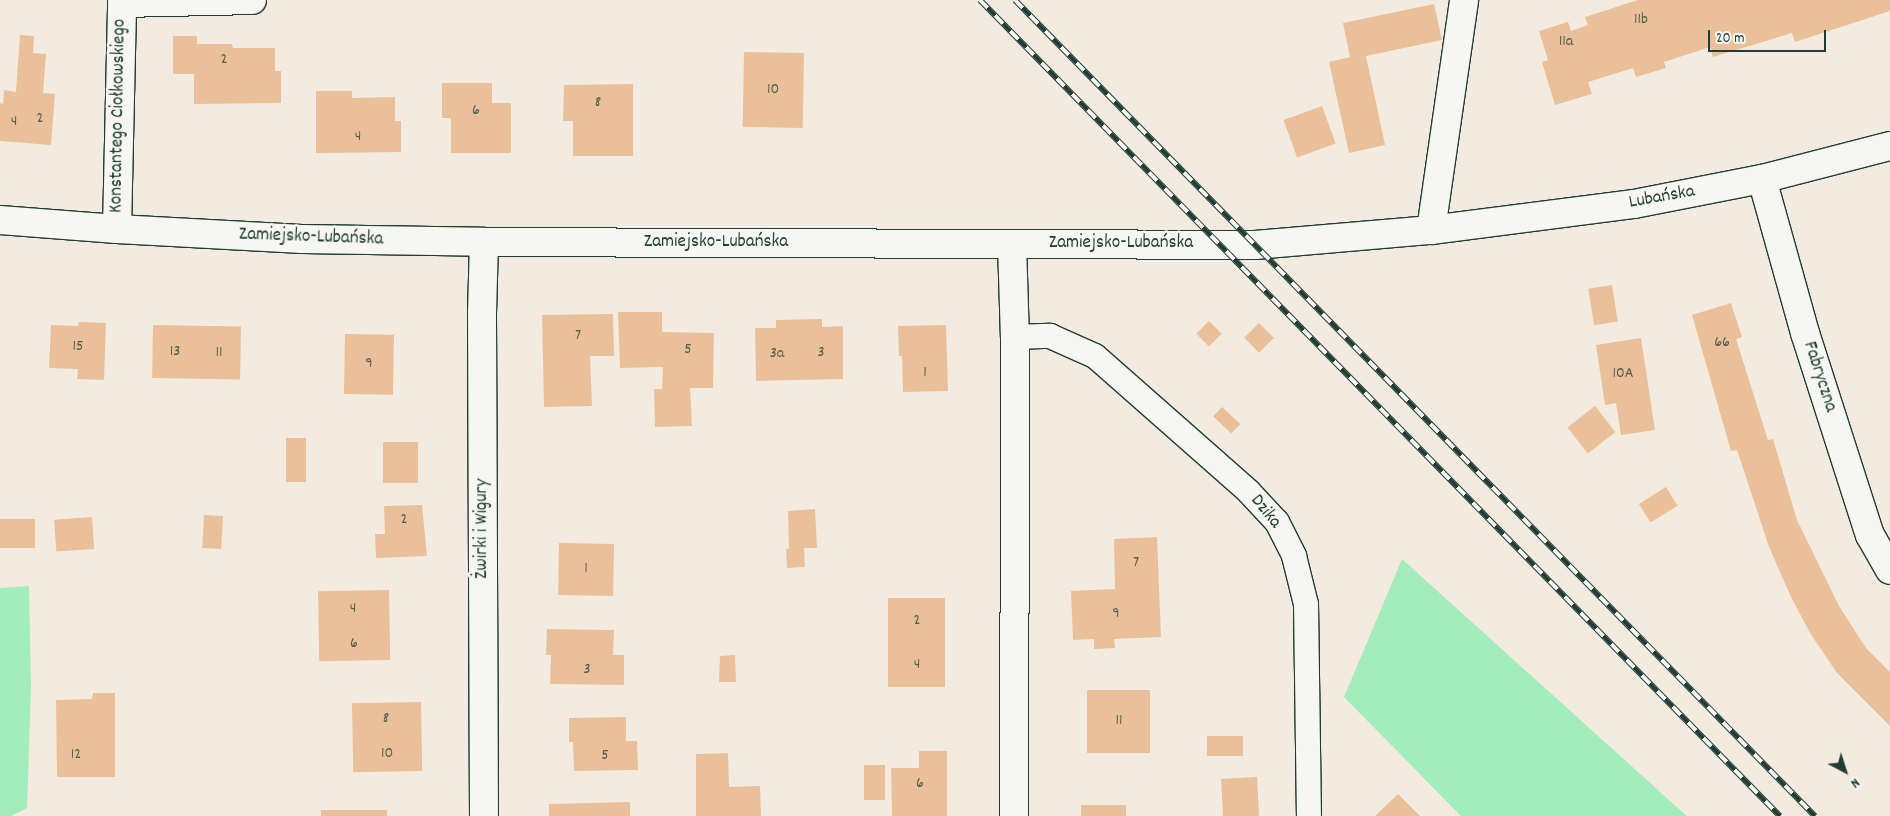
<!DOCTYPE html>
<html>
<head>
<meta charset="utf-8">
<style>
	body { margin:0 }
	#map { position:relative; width:1890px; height:816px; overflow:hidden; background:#f4ebe0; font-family:Dekko,sans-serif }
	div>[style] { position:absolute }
	.green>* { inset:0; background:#a3edbc }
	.building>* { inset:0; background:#eac09a; transform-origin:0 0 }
	.roads { filter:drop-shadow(1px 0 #1f3d34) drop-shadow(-1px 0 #1f3d34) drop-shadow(0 1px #1f3d34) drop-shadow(0 -1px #1f3d34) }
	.service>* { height:24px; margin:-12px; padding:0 12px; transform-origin:12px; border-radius:12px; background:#f6f6f2 }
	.minor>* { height:28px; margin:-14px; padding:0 14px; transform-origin:14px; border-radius:14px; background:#f6f6f2 }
	.secondary>* { height:28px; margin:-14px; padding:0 14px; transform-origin:14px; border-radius:14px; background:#f6f6f2 }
	.rail>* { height:5.5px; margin-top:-2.75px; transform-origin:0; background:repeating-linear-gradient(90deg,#f6f6f2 0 11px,#1f3d34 0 22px); box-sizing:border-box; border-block:1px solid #1f3d34 }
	span { translate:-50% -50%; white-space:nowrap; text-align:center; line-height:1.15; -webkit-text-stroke:5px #f6f6f2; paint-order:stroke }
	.number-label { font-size:16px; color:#525e4e }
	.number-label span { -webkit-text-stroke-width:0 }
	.street-label { font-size:19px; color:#1f3d34 }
	.north { position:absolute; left:1820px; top:746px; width:50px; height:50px; -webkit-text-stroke:4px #f6f6f2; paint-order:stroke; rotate:140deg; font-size:14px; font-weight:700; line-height:20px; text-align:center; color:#1f3d34 }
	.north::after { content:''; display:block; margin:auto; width:18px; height:22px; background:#1f3d34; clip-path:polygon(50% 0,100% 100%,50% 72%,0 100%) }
	.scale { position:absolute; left:1708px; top:30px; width:118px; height:22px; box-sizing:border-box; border:2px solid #1f3d34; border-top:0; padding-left:6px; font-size:15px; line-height:18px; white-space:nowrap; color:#1f3d34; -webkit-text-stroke:4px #f6f6f2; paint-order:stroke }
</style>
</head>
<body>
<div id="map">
	<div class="green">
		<i style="clip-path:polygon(1402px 559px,1679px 809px,1687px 816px,1461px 816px,1344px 697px)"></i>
		<i style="clip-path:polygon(29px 586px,31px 688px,27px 808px,11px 816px,0 816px,0 588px)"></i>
	</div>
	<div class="building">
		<i style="clip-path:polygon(1638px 0,1890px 0,1890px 11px,1795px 42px,1792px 33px,1713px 57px,1710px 47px,1664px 62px,1666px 68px,1636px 77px,1633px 68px,1588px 82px,1592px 94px,1555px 105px,1542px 62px,1548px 60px,1539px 31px,1568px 22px,1571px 31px,1588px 25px,1585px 17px)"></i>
		<i style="clip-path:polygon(1434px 4px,1442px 40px,1366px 56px,1385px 145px,1349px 153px,1329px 62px,1350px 57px,1343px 23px)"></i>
		<i style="clip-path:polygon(20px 35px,34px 36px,33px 53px,46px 54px,43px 93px,55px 94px,51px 145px,0 141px,0 103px,3px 104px,4px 90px,16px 92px)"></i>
		<i style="clip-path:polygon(173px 36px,197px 36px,197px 44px,232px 44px,233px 48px,275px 48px,275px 71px,281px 71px,281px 103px,194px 104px,194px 74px,173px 74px)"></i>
		<i style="left:744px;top:52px;width:60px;height:75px;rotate:1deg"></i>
		<i style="clip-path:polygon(442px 83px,492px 83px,492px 103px,511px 103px,511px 153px,451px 153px,451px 118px,442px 118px)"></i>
		<i style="clip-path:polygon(633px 84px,633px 156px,573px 156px,573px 121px,563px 121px,564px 85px)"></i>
		<i style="clip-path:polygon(316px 91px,352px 91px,352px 98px,395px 97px,395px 121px,401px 121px,401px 152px,316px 153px)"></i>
		<i style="left:1322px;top:106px;width:40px;height:41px;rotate:70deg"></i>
		<i style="left:1612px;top:285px;width:37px;height:24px;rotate:81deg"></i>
		<i style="clip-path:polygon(1731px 303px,1742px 337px,1736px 339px,1768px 440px,1773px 439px,1797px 520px,1839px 606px,1866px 648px,1890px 672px,1890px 726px,1837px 673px,1810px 633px,1791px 597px,1769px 547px,1737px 450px,1731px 451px,1692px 315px)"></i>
		<i style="clip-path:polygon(618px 312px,662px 312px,662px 332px,714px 333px,713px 388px,690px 388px,692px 426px,655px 427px,654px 389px,662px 389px,663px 367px,620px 368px)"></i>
		<i style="clip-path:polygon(613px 314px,614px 356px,590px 356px,592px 406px,544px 407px,542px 315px)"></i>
		<i style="clip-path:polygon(822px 319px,822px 327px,843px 326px,843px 379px,756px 381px,755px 328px,776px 328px,776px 320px)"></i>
		<i style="left:1209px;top:321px;width:18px;height:18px;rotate:45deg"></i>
		<i style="clip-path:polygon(79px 322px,106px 323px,104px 380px,77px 379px,78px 369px,49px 368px,51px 325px,78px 326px)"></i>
		<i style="left:1259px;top:323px;width:21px;height:21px;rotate:45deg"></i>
		<i style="left:153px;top:325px;width:88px;height:53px;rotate:1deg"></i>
		<i style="clip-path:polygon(946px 325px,948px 391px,903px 392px,902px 356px,899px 356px,898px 326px)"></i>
		<i style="left:345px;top:334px;width:49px;height:60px;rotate:1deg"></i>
		<i style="clip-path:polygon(1641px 338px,1655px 430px,1621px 435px,1616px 403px,1605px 405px,1596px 345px)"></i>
		<i style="left:1595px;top:406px;width:33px;height:35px;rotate:52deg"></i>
		<i style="left:1222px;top:407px;width:25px;height:13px;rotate:43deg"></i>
		<i style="left:286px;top:438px;width:20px;height:44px"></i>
		<i style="left:418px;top:442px;width:41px;height:35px;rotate:90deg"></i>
		<i style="left:1666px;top:487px;width:22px;height:32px;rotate:58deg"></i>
		<i style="clip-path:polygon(422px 505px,427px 556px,376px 558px,375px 534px,385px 534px,384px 506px)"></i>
		<i style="clip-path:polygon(815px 509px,817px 548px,804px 548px,805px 567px,787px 568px,786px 549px,789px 549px,788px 511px)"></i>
		<i style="left:204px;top:515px;width:19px;height:33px;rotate:3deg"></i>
		<i style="left:92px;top:517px;width:32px;height:38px;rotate:86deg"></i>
		<i style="left:0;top:519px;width:35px;height:29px"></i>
		<i style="clip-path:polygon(1157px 537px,1161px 637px,1114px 639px,1115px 648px,1094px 649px,1094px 639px,1073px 640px,1071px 591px,1115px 589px,1114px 539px)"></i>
		<i style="left:559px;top:543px;width:55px;height:52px;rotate:1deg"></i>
		<i style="left:389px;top:590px;width:70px;height:71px;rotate:89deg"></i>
		<i style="left:888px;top:598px;width:57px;height:89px"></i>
		<i style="clip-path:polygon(547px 629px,614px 630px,613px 655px,624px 655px,624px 685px,550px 684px,551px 655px,546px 655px)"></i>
		<i style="clip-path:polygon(735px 655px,736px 682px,719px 682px,720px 656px)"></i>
		<i style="left:1087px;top:690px;width:63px;height:63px"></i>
		<i style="clip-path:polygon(93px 693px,115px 693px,115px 777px,57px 777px,56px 700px,92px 699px)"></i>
		<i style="left:421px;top:702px;width:69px;height:69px;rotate:89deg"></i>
		<i style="clip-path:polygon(626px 717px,626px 741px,637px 741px,638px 770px,574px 771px,573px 742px,569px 742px,569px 718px)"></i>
		<i style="left:1243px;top:736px;width:20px;height:36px;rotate:90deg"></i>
		<i style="clip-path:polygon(919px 751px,947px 751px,947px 816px,892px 816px,891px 768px,919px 768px)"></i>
		<i style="clip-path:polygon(728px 753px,729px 787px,760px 786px,761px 816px,696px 816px,696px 754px)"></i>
		<i style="left:864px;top:765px;width:21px;height:35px"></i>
		<i style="left:1257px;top:777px;width:39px;height:36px;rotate:87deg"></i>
		<i style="clip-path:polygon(1398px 794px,1420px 816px,1375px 816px)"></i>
		<i style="clip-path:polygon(630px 802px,630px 816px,549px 816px,549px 804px)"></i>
		<i style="left:1081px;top:805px;width:45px;height:11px"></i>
		<i style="left:321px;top:810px;width:66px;height:6px"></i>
	</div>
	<div class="roads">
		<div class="service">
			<i style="left:1015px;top:337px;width:35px;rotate:-2deg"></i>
			<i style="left:1050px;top:336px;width:49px;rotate:24deg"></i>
			<i style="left:1095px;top:356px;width:205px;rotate:41.4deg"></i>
			<i style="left:1249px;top:492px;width:41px;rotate:47deg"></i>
			<i style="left:1277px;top:522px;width:38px;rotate:63deg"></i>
			<i style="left:1294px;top:556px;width:49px;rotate:76deg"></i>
			<i style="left:1306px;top:604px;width:212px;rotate:89.2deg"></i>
		</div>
		<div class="minor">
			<i style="left:122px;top:3px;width:130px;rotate:-1.3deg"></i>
			<i style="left:1762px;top:179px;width:160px;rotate:74.4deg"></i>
			<i style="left:1805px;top:333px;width:212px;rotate:72.2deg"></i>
			<i style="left:1870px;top:535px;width:40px;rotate:60.3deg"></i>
			<i style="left:117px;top:229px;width:229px;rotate:-88.7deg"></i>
			<i style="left:1431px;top:230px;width:232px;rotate:-81.8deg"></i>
			<i style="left:1012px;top:244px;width:93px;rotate:88.2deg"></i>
			<i style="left:1015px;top:337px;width:479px;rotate:90.1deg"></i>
			<i style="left:484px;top:816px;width:503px;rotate:-90.23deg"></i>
			<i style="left:482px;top:313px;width:71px;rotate:-88.4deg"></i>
		</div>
		<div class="secondary">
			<i style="left:0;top:220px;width:117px;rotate:4.4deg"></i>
			<i style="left:117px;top:229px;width:185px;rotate:3.1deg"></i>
			<i style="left:302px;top:239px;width:182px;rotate:0.9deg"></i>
			<i style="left:484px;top:242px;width:771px;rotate:0.22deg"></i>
			<i style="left:1255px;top:245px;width:177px;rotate:-4.9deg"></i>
			<i style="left:1431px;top:230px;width:205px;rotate:-7.3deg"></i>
			<i style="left:1634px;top:204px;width:130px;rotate:-11.1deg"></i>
			<i style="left:1762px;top:179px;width:132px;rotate:-14.5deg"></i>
		</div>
	</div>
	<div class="rail">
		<i style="left:980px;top:0;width:1143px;rotate:45.57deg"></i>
		<i style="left:1015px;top:0;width:1143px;rotate:45.57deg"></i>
	</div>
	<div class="number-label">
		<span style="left:1641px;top:20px">11b</span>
		<span style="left:1566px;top:42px">11a</span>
		<span style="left:224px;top:60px">2</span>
		<span style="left:773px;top:90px">10</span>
		<span style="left:598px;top:103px">8</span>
		<span style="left:476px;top:111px">6</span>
		<span style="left:40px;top:119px">2</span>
		<span style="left:14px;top:122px">4</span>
		<span style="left:358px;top:137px">4</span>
		<span style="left:578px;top:336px">7</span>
		<span style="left:1722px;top:343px">66</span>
		<span style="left:78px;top:347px">15</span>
		<span style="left:688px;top:350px">5</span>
		<span style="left:175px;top:352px">13</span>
		<span style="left:219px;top:353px">11</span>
		<span style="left:821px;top:353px">3</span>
		<span style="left:777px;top:354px">3a</span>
		<span style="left:369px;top:364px">9</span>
		<span style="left:925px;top:373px">1</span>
		<span style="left:1623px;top:374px">10A</span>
		<span style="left:404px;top:520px">2</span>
		<span style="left:1136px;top:563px">7</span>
		<span style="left:586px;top:569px">1</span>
		<span style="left:353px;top:609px">4</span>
		<span style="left:1116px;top:614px">9</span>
		<span style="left:917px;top:621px">2</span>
		<span style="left:354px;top:644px">6</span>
		<span style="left:917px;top:665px">4</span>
		<span style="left:587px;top:670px">3</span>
		<span style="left:386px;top:719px">8</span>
		<span style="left:1119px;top:721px">11</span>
		<span style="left:387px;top:754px">10</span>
		<span style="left:76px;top:755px">12</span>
		<span style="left:605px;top:756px">5</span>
		<span style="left:920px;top:784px">6</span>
	</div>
	<div class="street-label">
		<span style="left:119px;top:116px;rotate:-89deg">Konstantego Ciołkowskiego</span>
		<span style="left:1662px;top:198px;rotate:-10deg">Lubańska</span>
		<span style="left:311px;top:238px;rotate:2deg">Zamiejsko-Lubańska</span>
		<span style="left:716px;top:243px">Zamiejsko-Lubańska</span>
		<span style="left:1121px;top:244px">Zamiejsko-Lubańska</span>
		<span style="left:1819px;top:377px;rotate:72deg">Fabryczna</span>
		<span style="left:1265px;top:512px;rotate:51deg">Dzika</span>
		<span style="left:483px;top:529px;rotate:-90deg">Żwirki i Wigury</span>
	</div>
	<div class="north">N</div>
	<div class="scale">20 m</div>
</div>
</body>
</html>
